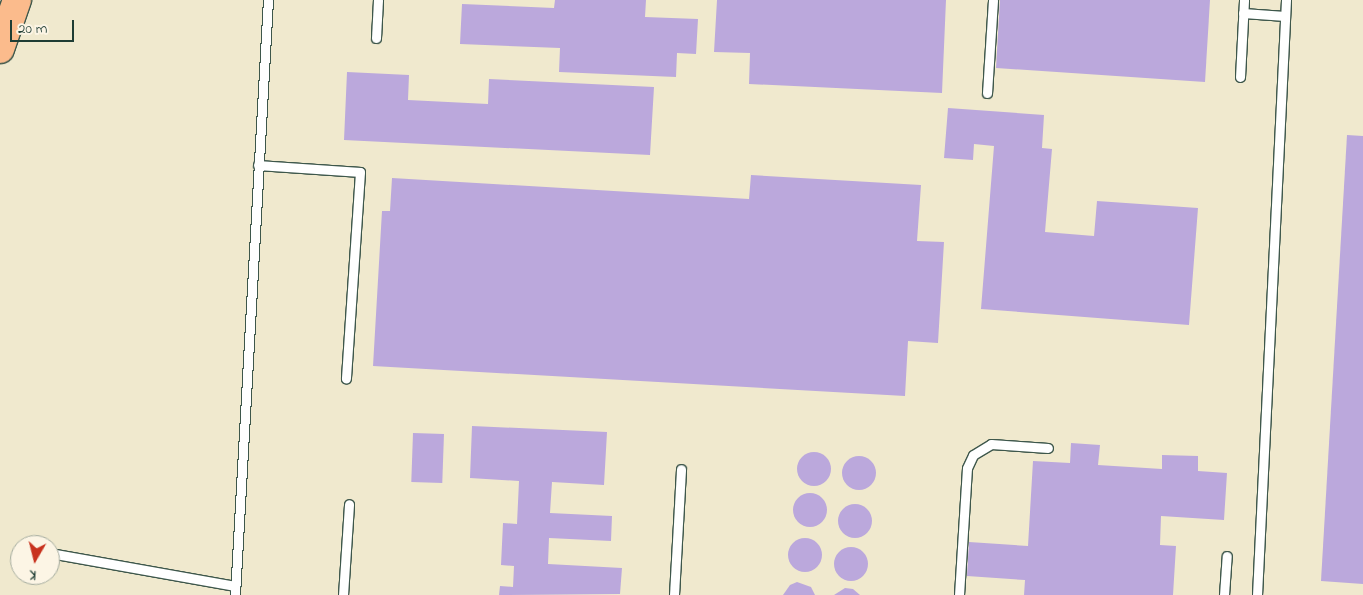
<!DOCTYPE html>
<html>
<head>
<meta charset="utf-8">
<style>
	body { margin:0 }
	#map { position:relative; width:1363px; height:595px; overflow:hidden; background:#f0e9ce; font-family:"Indie Flower",sans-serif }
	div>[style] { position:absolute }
	.building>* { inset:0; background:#bba8dc; transform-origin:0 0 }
	.round { border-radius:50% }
	.roads { filter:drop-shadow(1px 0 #3e574b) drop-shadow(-1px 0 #3e574b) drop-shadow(0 1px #3e574b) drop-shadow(0 -1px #3e574b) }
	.service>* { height:9px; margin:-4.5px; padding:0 4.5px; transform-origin:4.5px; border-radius:4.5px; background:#fff }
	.trunk>* { height:28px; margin:-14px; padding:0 14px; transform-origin:14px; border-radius:14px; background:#fbbb8c }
	span { translate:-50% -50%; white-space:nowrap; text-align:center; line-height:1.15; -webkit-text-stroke:4px #fcf5e5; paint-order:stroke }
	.north { position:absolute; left:10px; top:535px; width:50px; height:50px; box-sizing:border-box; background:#fcf5e5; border:1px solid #a4ab9e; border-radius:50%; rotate:188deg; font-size:14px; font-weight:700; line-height:20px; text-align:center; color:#1f3d34 }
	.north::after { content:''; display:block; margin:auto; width:18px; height:22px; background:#c8321e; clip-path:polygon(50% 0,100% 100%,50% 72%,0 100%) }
	.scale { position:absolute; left:10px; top:20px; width:64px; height:22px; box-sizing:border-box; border:2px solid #1f3d34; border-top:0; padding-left:6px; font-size:15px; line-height:18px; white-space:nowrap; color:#1f3d34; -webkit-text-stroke:4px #fcf5e5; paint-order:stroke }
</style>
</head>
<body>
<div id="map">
	<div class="building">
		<i style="clip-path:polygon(555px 0,646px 0,645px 17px,698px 19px,696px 54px,677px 53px,676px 77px,559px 72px,560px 48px,460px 44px,462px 4px,554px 8px)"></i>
		<i style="clip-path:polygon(717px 0,946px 0,942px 93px,749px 84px,750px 53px,714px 52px)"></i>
		<i style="clip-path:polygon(1000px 0,1210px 0,1205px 82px,996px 68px)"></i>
		<i style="clip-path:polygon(347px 72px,409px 75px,408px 100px,488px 104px,489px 79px,654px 87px,650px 155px,344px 140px)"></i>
		<i style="clip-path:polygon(948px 108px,1044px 115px,1042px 148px,1052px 149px,1045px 232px,1094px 236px,1097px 201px,1198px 208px,1189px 325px,981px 309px,994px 146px,974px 144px,973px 160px,944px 158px)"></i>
		<i style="clip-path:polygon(1347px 135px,1363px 136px,1363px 584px,1321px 581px)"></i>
		<i style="clip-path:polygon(751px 175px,921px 185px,917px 241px,944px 242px,938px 343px,908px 341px,905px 396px,373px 366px,382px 211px,390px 211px,392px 178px,749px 199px)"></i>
		<i style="clip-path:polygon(472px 426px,607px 432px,604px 485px,552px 482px,550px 513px,612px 516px,611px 541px,549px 538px,548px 564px,622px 568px,620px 594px,499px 595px,500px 586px,513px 587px,514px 566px,501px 565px,503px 523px,517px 524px,519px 481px,470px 478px)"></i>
		<i style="left:413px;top:433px;width:31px;height:49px;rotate:2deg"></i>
		<i style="clip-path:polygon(1071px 443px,1100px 445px,1098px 465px,1162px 469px,1162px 455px,1198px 456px,1198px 471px,1227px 473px,1224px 520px,1161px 516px,1160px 545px,1176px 546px,1173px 595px,1024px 595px,1025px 580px,967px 576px,969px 542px,1028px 546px,1033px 461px,1070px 463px)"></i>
		<i class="round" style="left:797px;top:452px;width:34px;height:34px"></i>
		<i class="round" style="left:842px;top:456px;width:34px;height:34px"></i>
		<i class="round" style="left:793px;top:493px;width:34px;height:34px"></i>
		<i class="round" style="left:838px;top:504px;width:34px;height:34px"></i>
		<i class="round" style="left:788px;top:538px;width:34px;height:34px"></i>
		<i class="round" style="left:834px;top:547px;width:34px;height:34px"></i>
		<i style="clip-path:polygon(797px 582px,811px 587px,815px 595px,783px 595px,790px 585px)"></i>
		<i style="clip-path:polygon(845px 588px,853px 589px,860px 595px,834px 595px)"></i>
	</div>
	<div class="roads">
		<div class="service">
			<i style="left:1243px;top:13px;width:42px;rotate:4.1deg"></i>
			<i style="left:376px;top:38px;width:38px;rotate:-87deg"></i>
			<i style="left:1240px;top:77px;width:77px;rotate:-87deg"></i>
			<i style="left:987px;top:93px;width:93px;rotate:-86.3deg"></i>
			<i style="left:258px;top:165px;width:102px;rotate:3.9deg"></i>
			<i style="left:360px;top:172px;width:207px;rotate:93.9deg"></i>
			<i style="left:50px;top:553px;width:188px;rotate:10.1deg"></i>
			<i style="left:235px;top:595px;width:596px;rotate:-86.83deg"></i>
			<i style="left:343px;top:595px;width:91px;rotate:-86.2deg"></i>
			<i style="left:674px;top:595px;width:126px;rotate:-86.8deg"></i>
			<i style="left:959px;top:595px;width:127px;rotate:-86.4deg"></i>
			<i style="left:967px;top:468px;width:14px;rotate:-65deg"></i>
			<i style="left:973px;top:455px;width:21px;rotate:-31deg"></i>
			<i style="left:991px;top:444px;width:57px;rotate:4deg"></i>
			<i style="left:1224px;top:595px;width:39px;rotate:-86deg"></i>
			<i style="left:1257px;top:595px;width:596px;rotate:-87.21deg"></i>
		</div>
		<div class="trunk">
			<i style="left:0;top:49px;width:52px;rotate:-70.9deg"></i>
		</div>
	</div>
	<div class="north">K</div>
	<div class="scale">20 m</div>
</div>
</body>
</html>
